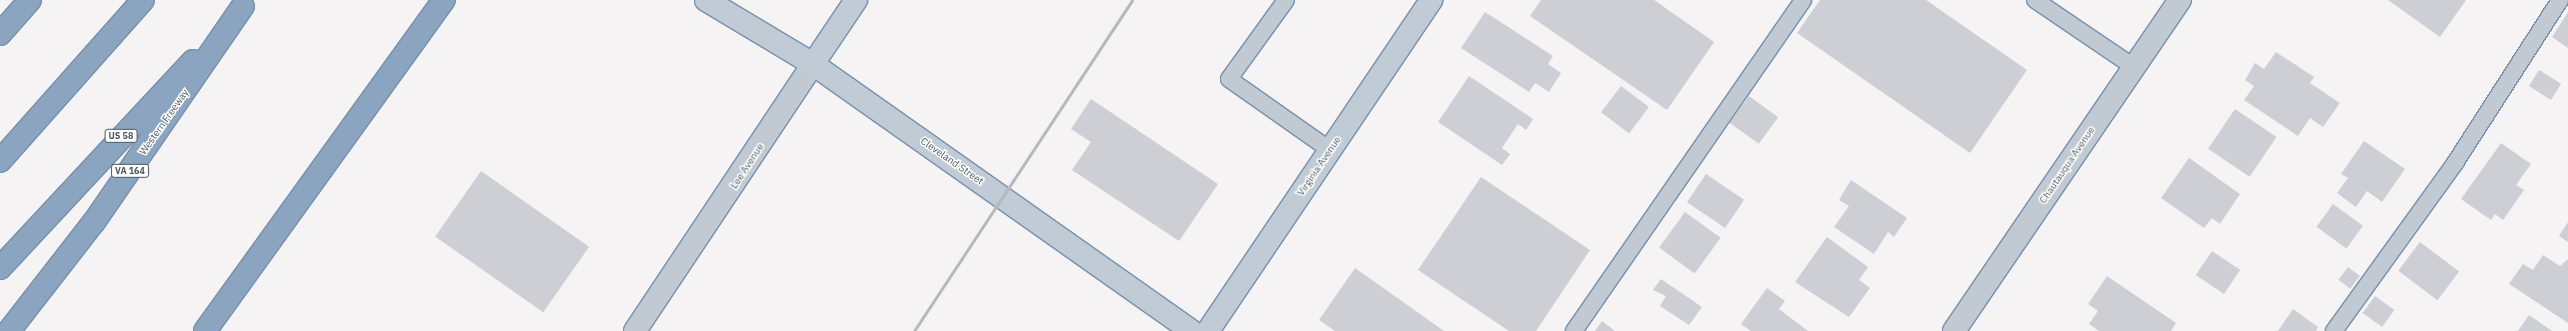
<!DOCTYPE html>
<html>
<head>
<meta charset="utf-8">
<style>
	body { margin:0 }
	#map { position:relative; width:2568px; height:331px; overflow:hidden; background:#f5f3f3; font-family:"IBM Plex Sans",sans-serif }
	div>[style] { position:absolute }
	.building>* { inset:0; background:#cdcfd5; transform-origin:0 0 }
	.roads { filter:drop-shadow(1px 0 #7690ad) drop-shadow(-1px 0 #7690ad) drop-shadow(0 1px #7690ad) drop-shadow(0 -1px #7690ad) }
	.lane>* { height:16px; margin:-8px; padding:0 8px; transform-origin:8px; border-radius:8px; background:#c1cad2 }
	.street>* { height:22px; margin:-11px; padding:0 11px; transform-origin:11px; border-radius:11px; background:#c1cad2 }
	.secondary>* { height:22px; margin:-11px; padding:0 11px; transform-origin:11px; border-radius:11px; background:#c1cbd6 }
	.highway>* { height:22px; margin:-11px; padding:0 11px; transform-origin:11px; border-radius:11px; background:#8ba5c1 }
	.rail>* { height:3px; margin:-1.5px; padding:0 1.5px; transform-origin:1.5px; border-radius:1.5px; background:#b5b8bd }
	span { translate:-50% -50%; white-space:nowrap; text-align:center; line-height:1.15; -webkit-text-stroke:3px #fff; paint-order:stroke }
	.shield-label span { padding:1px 3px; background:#fff; border:1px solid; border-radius:3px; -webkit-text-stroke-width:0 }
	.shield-label { font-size:9px; color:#4a5661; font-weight:700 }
	.street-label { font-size:10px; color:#4a5661 }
</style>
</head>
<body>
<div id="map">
	<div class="building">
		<i style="clip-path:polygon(1541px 0,1654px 0,1714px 42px,1667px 110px,1530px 16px)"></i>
		<i style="clip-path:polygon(1820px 0,1926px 0,2027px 70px,1970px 153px,1797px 33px)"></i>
		<i style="clip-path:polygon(2388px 0,2466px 0,2440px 37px)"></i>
		<i style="clip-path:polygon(1485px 12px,1553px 56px,1548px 64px,1561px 73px,1549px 92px,1535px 83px,1529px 92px,1461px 48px)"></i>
		<i style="clip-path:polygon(2568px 12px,2568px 48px,2552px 37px)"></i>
		<i style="clip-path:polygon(2276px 52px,2314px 77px,2310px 83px,2340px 103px,2323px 127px,2310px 118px,2298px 136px,2244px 100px,2254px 86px,2245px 80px,2255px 63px,2264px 69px)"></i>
		<i style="left:2539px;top:70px;width:26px;height:19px;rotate:32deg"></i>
		<i style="clip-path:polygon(1469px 76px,1533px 119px,1526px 130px,1518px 124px,1502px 148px,1510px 154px,1502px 165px,1438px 122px)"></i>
		<i style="left:1621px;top:86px;width:35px;height:33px;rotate:37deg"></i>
		<i style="left:1749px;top:96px;width:36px;height:33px;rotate:36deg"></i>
		<i style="clip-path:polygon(1091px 99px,1218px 184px,1179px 241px,1072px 170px,1091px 142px,1071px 129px)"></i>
		<i style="left:2235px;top:109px;width:50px;height:48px;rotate:34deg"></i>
		<i style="clip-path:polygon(2364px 141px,2405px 169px,2382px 202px,2367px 191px,2356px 207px,2337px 193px,2348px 178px,2341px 174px)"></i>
		<i style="clip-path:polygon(2501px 143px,2531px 164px,2516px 185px,2524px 190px,2503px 220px,2495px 214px,2491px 220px,2461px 199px)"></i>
		<i style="clip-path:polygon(2189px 158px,2240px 194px,2220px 224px,2212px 218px,2204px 228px,2161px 198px)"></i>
		<i style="left:481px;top:171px;width:132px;height:80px;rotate:35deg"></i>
		<i style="left:1706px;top:174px;width:46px;height:34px;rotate:34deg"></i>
		<i style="clip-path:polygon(1481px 177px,1590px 250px,1536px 331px,1509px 331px,1418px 270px)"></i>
		<i style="clip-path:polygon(1851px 180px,1907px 218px,1894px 237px,1888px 232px,1874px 254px,1834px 227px,1849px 206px,1839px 200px)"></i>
		<i style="left:2333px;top:204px;width:37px;height:28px;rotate:36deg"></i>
		<i style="left:1685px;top:212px;width:44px;height:44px;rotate:36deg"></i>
		<i style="clip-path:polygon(2568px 222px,2568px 242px,2559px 236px)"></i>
		<i style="clip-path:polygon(1827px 237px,1868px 267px,1859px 280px,1870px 288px,1849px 317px,1795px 282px)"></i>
		<i style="left:2420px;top:242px;width:49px;height:36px;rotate:37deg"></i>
		<i style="left:2212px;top:251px;width:34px;height:29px;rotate:34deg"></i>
		<i style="clip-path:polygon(2543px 255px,2560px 266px,2568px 259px,2568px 323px,2509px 284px,2523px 264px,2533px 270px)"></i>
		<i style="left:2348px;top:267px;width:15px;height:16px;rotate:37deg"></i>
		<i style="clip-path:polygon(1355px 268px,1444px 331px,1335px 331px,1319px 320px)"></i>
		<i style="clip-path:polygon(2107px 276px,2176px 323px,2171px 331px,2099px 331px,2089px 324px,2098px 311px,2088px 304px)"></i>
		<i style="clip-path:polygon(1661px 279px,1702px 307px,1689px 325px,1660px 306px,1666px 296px,1653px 290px)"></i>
		<i style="clip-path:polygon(1767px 288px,1785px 301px,1779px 309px,1808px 331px,1751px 331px,1741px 324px)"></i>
		<i style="left:2375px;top:296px;width:24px;height:21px;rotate:36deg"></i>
		<i style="clip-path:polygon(2293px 309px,2318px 327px,2316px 331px,2278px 331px)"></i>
		<i style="clip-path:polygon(2529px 315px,2552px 331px,2518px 331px)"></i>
		<i style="clip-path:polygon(1602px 321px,1615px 331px,1595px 331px)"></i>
	</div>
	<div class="roads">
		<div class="lane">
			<i style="left:1286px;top:0;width:97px;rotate:125.8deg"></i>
			<i style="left:1229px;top:79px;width:123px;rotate:35.1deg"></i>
			<i style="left:2035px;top:0;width:120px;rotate:34.1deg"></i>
			<i style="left:1574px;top:331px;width:402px;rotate:-55.3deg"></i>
			<i style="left:2334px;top:331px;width:207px;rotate:-54.2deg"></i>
			<i style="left:2455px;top:163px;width:194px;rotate:-57.2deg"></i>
		</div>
		<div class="street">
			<i style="left:635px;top:331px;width:321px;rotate:-56.3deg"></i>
			<i style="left:1954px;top:331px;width:401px;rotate:-55.7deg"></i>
		</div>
		<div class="secondary">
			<i style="left:706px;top:0;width:125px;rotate:30.9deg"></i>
			<i style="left:813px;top:64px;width:463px;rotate:35.2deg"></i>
			<i style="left:813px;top:64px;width:77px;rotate:-56.1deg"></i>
			<i style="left:1208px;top:331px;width:399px;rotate:-56deg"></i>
		</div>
		<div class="highway">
			<i style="left:0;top:34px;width:45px;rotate:-48.6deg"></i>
			<i style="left:0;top:161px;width:215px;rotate:-48.4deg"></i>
			<i style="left:0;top:268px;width:283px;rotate:-47deg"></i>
			<i style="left:9px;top:331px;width:138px;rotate:-52.1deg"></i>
			<i style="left:94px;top:222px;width:262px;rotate:-55.4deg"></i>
			<i style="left:205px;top:331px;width:408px;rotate:-54.2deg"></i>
		</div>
	</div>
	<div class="rail">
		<i style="left:914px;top:331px;width:396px;rotate:-56.6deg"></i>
	</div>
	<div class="shield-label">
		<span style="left:121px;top:136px">US 58</span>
		<span style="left:130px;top:171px">VA 164</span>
	</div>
	<div class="street-label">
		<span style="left:164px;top:122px;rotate:-55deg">Western Freeway</span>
		<span style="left:952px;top:161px;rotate:35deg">Cleveland Street</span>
		<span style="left:2067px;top:165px;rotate:-56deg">Chautauqua Avenue</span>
		<span style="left:747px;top:166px;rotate:-57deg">Lee Avenue</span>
		<span style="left:1319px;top:166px;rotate:-56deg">Virginia Avenue</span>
	</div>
</div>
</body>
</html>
